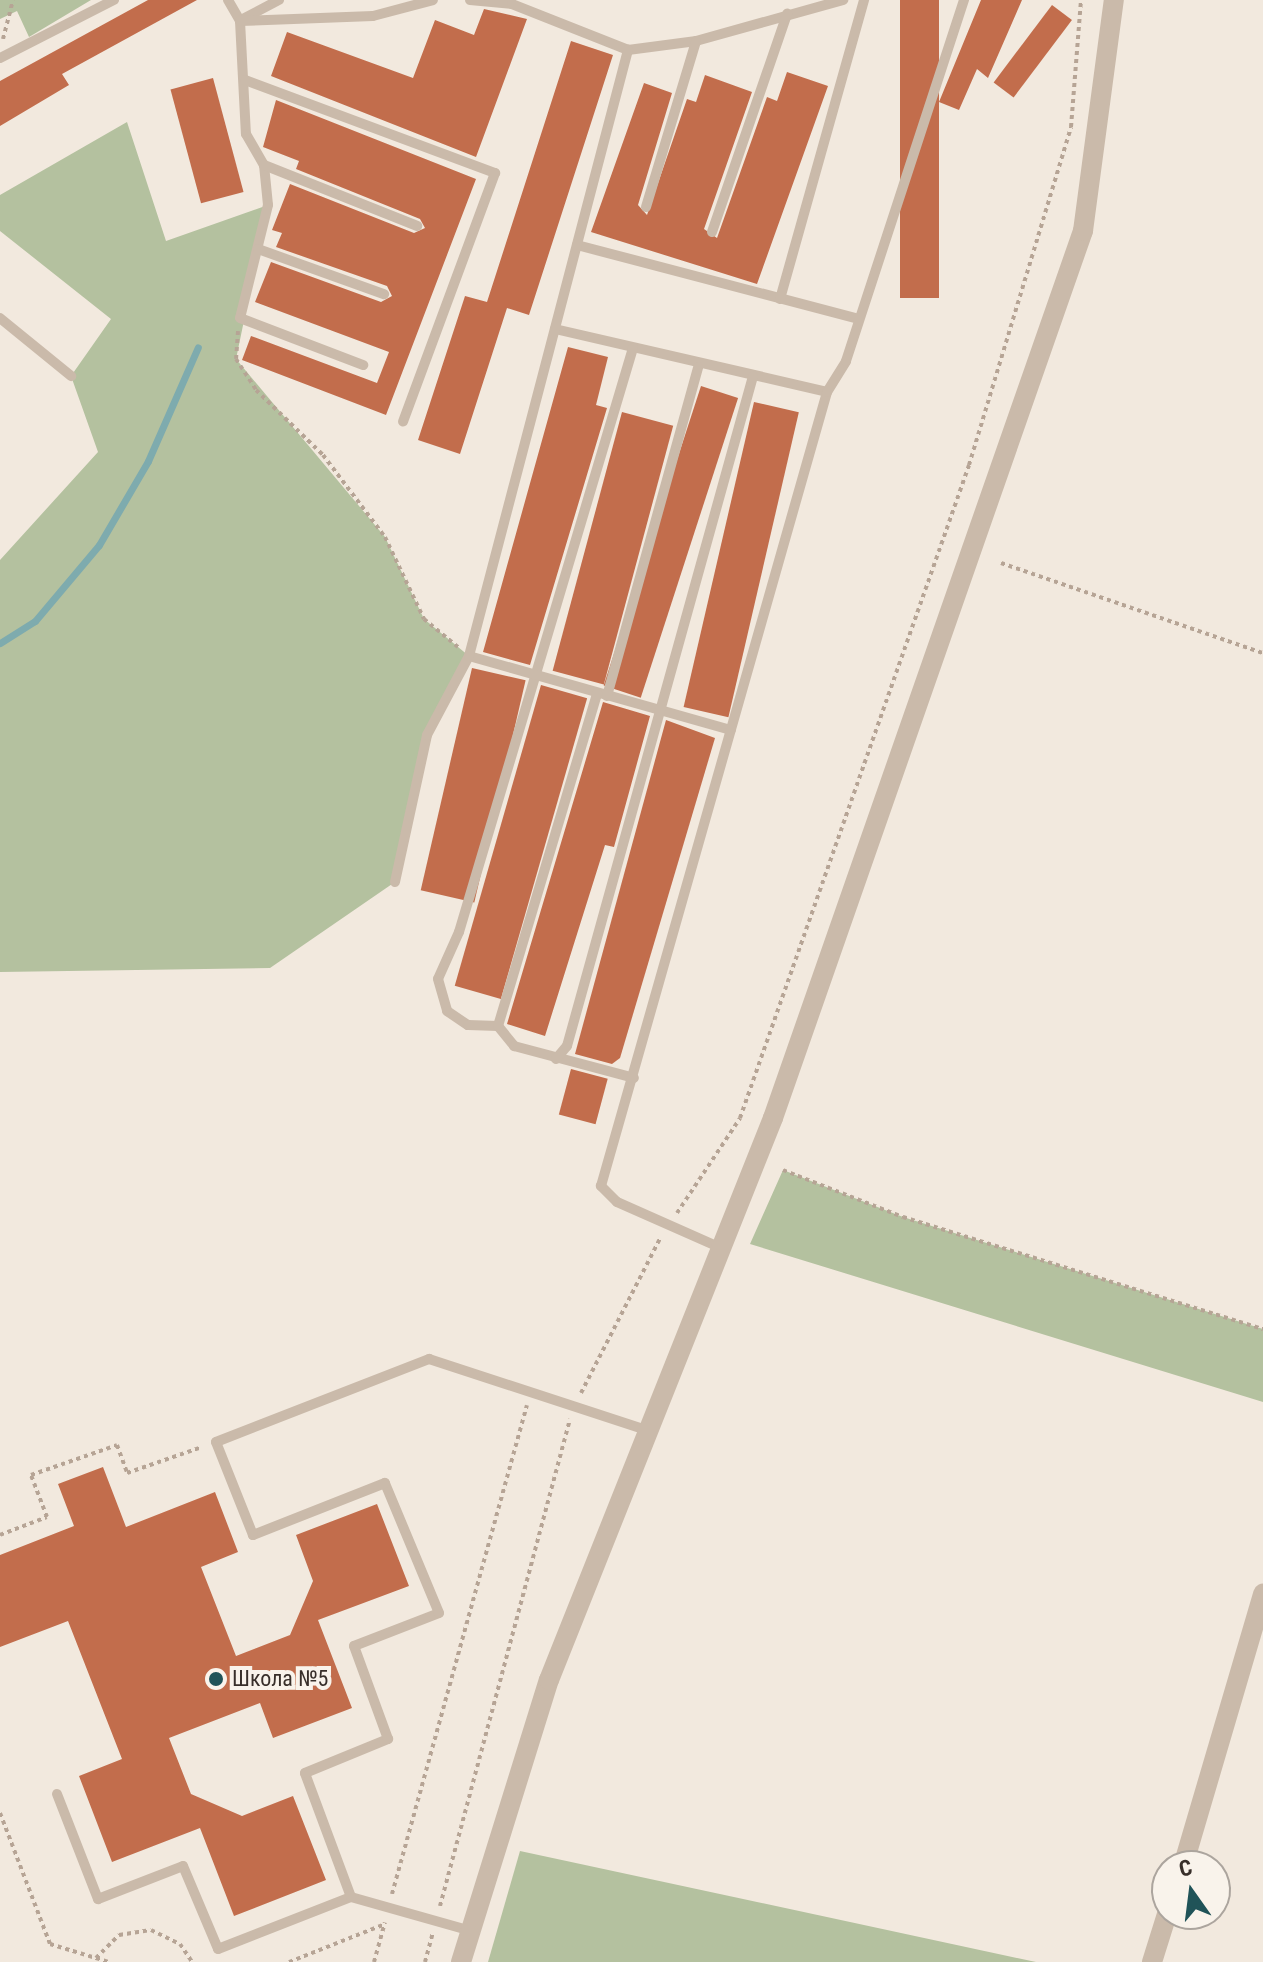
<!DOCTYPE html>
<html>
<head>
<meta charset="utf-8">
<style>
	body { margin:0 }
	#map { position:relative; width:1263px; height:1962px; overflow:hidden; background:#f2e9de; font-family:"Roboto Condensed",sans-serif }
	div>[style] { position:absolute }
	.green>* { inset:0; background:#b4c19f }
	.stream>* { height:7px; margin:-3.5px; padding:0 3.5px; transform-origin:3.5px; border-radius:3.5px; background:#7eabae }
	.building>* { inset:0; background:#c26d4c; transform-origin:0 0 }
	.path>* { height:4px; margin-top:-2px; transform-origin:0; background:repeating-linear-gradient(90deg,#b6a495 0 4px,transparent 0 8px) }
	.lane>* { height:10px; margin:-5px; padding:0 5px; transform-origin:5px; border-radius:5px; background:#cabaaa }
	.street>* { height:20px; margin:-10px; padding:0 10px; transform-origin:10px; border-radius:10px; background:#cabaaa }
	.dots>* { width:22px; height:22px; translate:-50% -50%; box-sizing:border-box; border:4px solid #f9f3eb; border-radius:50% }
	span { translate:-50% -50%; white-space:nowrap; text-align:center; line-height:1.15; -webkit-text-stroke:8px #f9f3eb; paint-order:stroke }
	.poi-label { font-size:22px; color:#382f2a }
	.left { translate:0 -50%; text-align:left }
	.north { position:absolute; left:1151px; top:1850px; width:80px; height:80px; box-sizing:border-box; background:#f9f3eb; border:2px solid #aca59e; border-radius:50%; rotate:346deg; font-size:22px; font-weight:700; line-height:32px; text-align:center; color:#382f2a }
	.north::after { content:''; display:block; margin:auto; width:28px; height:36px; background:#205358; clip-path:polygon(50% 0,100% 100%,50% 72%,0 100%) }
</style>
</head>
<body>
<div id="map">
	<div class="green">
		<i style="clip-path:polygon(0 0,91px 0,29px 37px,17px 11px,0 19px)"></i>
		<i style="clip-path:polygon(127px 122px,166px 241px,268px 205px,236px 359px,385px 537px,424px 619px,469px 656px,427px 735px,395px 882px,270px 968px,0 972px,0 560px,98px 452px,71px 376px,111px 319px,0 231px,0 195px)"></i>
		<i style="clip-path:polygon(783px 1170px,903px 1217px,1263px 1329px,1263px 1402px,750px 1244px)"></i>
		<i style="clip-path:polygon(520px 1851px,1036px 1962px,488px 1962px)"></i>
	</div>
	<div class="stream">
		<i style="left:0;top:643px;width:41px;rotate:-32.2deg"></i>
		<i style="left:35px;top:621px;width:99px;rotate:-49.9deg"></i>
		<i style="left:99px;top:545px;width:97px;rotate:-59.7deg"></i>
		<i style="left:148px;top:461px;width:124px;rotate:-66.3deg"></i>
	</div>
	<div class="building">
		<i style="clip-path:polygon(148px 0,197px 0,62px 74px,69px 85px,0 126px,0 81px)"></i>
		<i style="left:900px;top:0;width:39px;height:298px"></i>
		<i style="clip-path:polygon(981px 0,1022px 0,988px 78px,977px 69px,959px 110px,939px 102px)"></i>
		<i style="left:1052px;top:5px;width:25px;height:97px;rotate:37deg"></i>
		<i style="clip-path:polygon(484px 9px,527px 19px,476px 157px,271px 76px,287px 32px,413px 78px,435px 20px,474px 35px)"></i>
		<i style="clip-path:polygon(571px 41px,613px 55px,529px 315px,507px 308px,460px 454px,418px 440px,465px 296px,487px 302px)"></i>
		<i style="clip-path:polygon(787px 72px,828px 86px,757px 284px,591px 232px,644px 83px,672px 93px,638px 205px,647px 215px,687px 99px,696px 102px,705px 75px,752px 92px,704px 229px,717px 238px,767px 97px,777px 101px)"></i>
		<i style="left:213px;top:78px;width:118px;height:44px;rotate:75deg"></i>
		<i style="clip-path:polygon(276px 100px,476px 179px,386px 415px,242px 360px,251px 336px,377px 383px,389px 352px,255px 302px,271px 262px,381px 302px,392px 296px,387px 286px,276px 247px,282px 233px,272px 230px,290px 184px,414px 233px,425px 228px,420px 219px,296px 169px,299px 161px,263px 147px)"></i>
		<i style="clip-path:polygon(568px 347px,608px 357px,596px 405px,607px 408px,530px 665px,483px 652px)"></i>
		<i style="left:701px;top:386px;width:39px;height:315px;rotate:18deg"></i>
		<i style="left:754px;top:402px;width:46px;height:313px;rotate:13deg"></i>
		<i style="left:622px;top:412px;width:53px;height:268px;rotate:15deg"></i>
		<i style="left:472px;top:668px;width:55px;height:228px;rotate:13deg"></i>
		<i style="left:541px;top:685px;width:48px;height:313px;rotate:16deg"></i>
		<i style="clip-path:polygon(603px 702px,650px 716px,614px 847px,605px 845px,545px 1036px,507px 1024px)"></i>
		<i style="clip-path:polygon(666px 720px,715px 738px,620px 1058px,612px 1064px,575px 1054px)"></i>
		<i style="left:571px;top:1069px;width:38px;height:47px;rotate:15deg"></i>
		<i style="clip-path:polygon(103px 1467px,126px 1527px,215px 1492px,238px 1552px,201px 1567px,236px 1656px,290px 1635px,313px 1581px,296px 1535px,377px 1504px,409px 1586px,318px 1620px,352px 1708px,273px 1738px,260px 1703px,169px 1738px,191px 1794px,242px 1816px,293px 1796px,326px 1880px,234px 1916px,200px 1828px,112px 1862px,79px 1776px,122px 1759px,68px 1621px,0 1647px,0 1555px,74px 1526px,58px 1484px)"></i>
	</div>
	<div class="path">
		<i style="left:3px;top:39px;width:40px;rotate:-75.6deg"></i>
		<i style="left:238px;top:331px;width:28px;rotate:94deg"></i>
		<i style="left:236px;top:359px;width:37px;rotate:57deg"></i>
		<i style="left:256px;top:390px;width:93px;rotate:44.1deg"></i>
		<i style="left:323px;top:455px;width:103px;rotate:52.9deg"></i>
		<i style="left:385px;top:537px;width:91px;rotate:64.6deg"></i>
		<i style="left:424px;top:619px;width:44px;rotate:39.5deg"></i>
		<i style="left:1001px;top:563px;width:277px;rotate:19deg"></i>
		<i style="left:783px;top:1170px;width:129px;rotate:21.4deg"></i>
		<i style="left:903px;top:1217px;width:377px;rotate:17.3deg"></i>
		<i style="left:677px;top:1213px;width:114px;rotate:-56.4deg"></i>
		<i style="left:740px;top:1118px;width:692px;rotate:-70.67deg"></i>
		<i style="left:969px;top:465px;width:353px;rotate:-73.2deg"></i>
		<i style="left:1071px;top:127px;width:127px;rotate:-85.5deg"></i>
		<i style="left:581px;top:1393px;width:175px;rotate:-62.9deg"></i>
		<i style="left:0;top:1535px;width:50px;rotate:-21deg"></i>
		<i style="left:47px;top:1517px;width:45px;rotate:-110.9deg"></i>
		<i style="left:31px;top:1475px;width:91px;rotate:-19.2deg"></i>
		<i style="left:117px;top:1445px;width:30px;rotate:70deg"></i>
		<i style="left:127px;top:1473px;width:79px;rotate:-19.1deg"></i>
		<i style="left:0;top:1813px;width:140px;rotate:69.1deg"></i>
		<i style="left:50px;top:1944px;width:62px;rotate:17deg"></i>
		<i style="left:392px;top:1894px;width:507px;rotate:-74.57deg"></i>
		<i style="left:440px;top:1906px;width:504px;rotate:-75.05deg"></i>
		<i style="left:96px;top:1958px;width:33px;rotate:-45deg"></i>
		<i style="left:119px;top:1935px;width:32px;rotate:-9deg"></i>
		<i style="left:151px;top:1930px;width:32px;rotate:26deg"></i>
		<i style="left:180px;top:1944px;width:22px;rotate:56deg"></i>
		<i style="left:289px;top:1962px;width:101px;rotate:-21.5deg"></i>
		<i style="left:374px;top:1962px;width:41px;rotate:-74.6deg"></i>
		<i style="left:425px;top:1962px;width:30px;rotate:-75deg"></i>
	</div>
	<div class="lane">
		<i style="left:228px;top:0;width:24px;rotate:60deg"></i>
		<i style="left:240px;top:21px;width:113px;rotate:87deg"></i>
		<i style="left:246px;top:134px;width:36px;rotate:60deg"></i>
		<i style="left:264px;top:165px;width:40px;rotate:84.3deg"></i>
		<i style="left:268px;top:205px;width:116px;rotate:103.9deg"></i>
		<i style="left:240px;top:318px;width:132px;rotate:20.9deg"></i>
		<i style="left:470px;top:0;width:42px;rotate:5.4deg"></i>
		<i style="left:512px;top:4px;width:125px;rotate:21.6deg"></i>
		<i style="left:628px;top:50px;width:69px;rotate:-7.5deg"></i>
		<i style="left:696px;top:41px;width:153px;rotate:-15.6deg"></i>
		<i style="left:241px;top:20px;width:43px;rotate:-27.8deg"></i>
		<i style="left:240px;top:21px;width:133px;rotate:-2.2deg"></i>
		<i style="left:373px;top:16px;width:62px;rotate:-14.9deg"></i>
		<i style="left:0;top:58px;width:128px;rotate:-27deg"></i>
		<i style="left:245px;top:80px;width:267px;rotate:20.4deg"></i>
		<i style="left:495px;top:173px;width:265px;rotate:110.3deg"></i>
		<i style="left:264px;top:165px;width:165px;rotate:21.7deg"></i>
		<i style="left:646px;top:207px;width:173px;rotate:-73.2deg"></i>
		<i style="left:712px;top:232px;width:231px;rotate:-71deg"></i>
		<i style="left:577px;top:245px;width:288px;rotate:14.7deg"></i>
		<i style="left:258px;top:249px;width:134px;rotate:19.7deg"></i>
		<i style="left:780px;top:299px;width:311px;rotate:-74.3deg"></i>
		<i style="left:0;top:318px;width:92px;rotate:39.2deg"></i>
		<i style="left:555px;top:329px;width:279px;rotate:13deg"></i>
		<i style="left:633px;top:348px;width:609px;rotate:106.59deg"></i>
		<i style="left:459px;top:932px;width:51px;rotate:114.1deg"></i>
		<i style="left:438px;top:979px;width:33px;rotate:74deg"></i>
		<i style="left:447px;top:1011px;width:25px;rotate:34deg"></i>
		<i style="left:468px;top:1025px;width:30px;rotate:2deg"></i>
		<i style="left:498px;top:1026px;width:26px;rotate:51deg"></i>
		<i style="left:514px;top:1046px;width:124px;rotate:14.9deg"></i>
		<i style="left:469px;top:656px;width:272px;rotate:15.8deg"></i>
		<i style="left:607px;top:696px;width:341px;rotate:-74.5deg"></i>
		<i style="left:395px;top:882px;width:150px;rotate:-77.7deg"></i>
		<i style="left:427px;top:735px;width:89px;rotate:-62deg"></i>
		<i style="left:469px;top:656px;width:627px;rotate:-75.3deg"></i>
		<i style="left:498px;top:1026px;width:347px;rotate:-73.4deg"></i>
		<i style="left:556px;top:1059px;width:17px;rotate:-50deg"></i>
		<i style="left:567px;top:1046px;width:695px;rotate:-74.48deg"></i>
		<i style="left:721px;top:1248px;width:114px;rotate:-156.1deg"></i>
		<i style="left:617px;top:1202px;width:23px;rotate:-135deg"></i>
		<i style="left:601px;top:1186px;width:826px;rotate:-74.11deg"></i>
		<i style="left:827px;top:392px;width:36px;rotate:-58deg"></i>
		<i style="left:846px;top:361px;width:380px;rotate:-71.9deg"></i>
		<i style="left:57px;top:1794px;width:113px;rotate:68.7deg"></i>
		<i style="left:98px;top:1899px;width:91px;rotate:-21.2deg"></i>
		<i style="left:183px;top:1866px;width:90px;rotate:67.1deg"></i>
		<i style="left:218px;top:1949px;width:143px;rotate:-21.4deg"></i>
		<i style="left:351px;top:1897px;width:125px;rotate:15.8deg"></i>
		<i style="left:351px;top:1897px;width:132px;rotate:-110.4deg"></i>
		<i style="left:305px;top:1773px;width:90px;rotate:-22.3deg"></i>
		<i style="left:388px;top:1739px;width:99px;rotate:-110.1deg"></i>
		<i style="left:354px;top:1646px;width:91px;rotate:-21.2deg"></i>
		<i style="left:439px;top:1613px;width:141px;rotate:-112.6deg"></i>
		<i style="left:385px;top:1483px;width:142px;rotate:158.5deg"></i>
		<i style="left:253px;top:1535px;width:100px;rotate:-111.7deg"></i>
		<i style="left:216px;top:1442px;width:229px;rotate:-21.3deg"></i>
		<i style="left:429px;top:1359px;width:231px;rotate:18.1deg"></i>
	</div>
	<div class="street">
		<i style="left:1183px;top:1866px;width:284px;rotate:-73.6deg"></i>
		<i style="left:461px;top:1962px;width:295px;rotate:-72.7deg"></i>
		<i style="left:549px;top:1680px;width:605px;rotate:-68.27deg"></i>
		<i style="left:773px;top:1118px;width:940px;rotate:-70.74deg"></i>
		<i style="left:1083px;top:231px;width:233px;rotate:-82.4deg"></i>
		<i style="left:1152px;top:1962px;width:50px;rotate:-72.6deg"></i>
	</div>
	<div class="dots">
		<i style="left:216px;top:1679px;background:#205358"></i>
	</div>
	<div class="poi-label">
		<span class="left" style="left:232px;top:1679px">Школа №5</span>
	</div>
	<div class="north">С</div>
</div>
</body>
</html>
